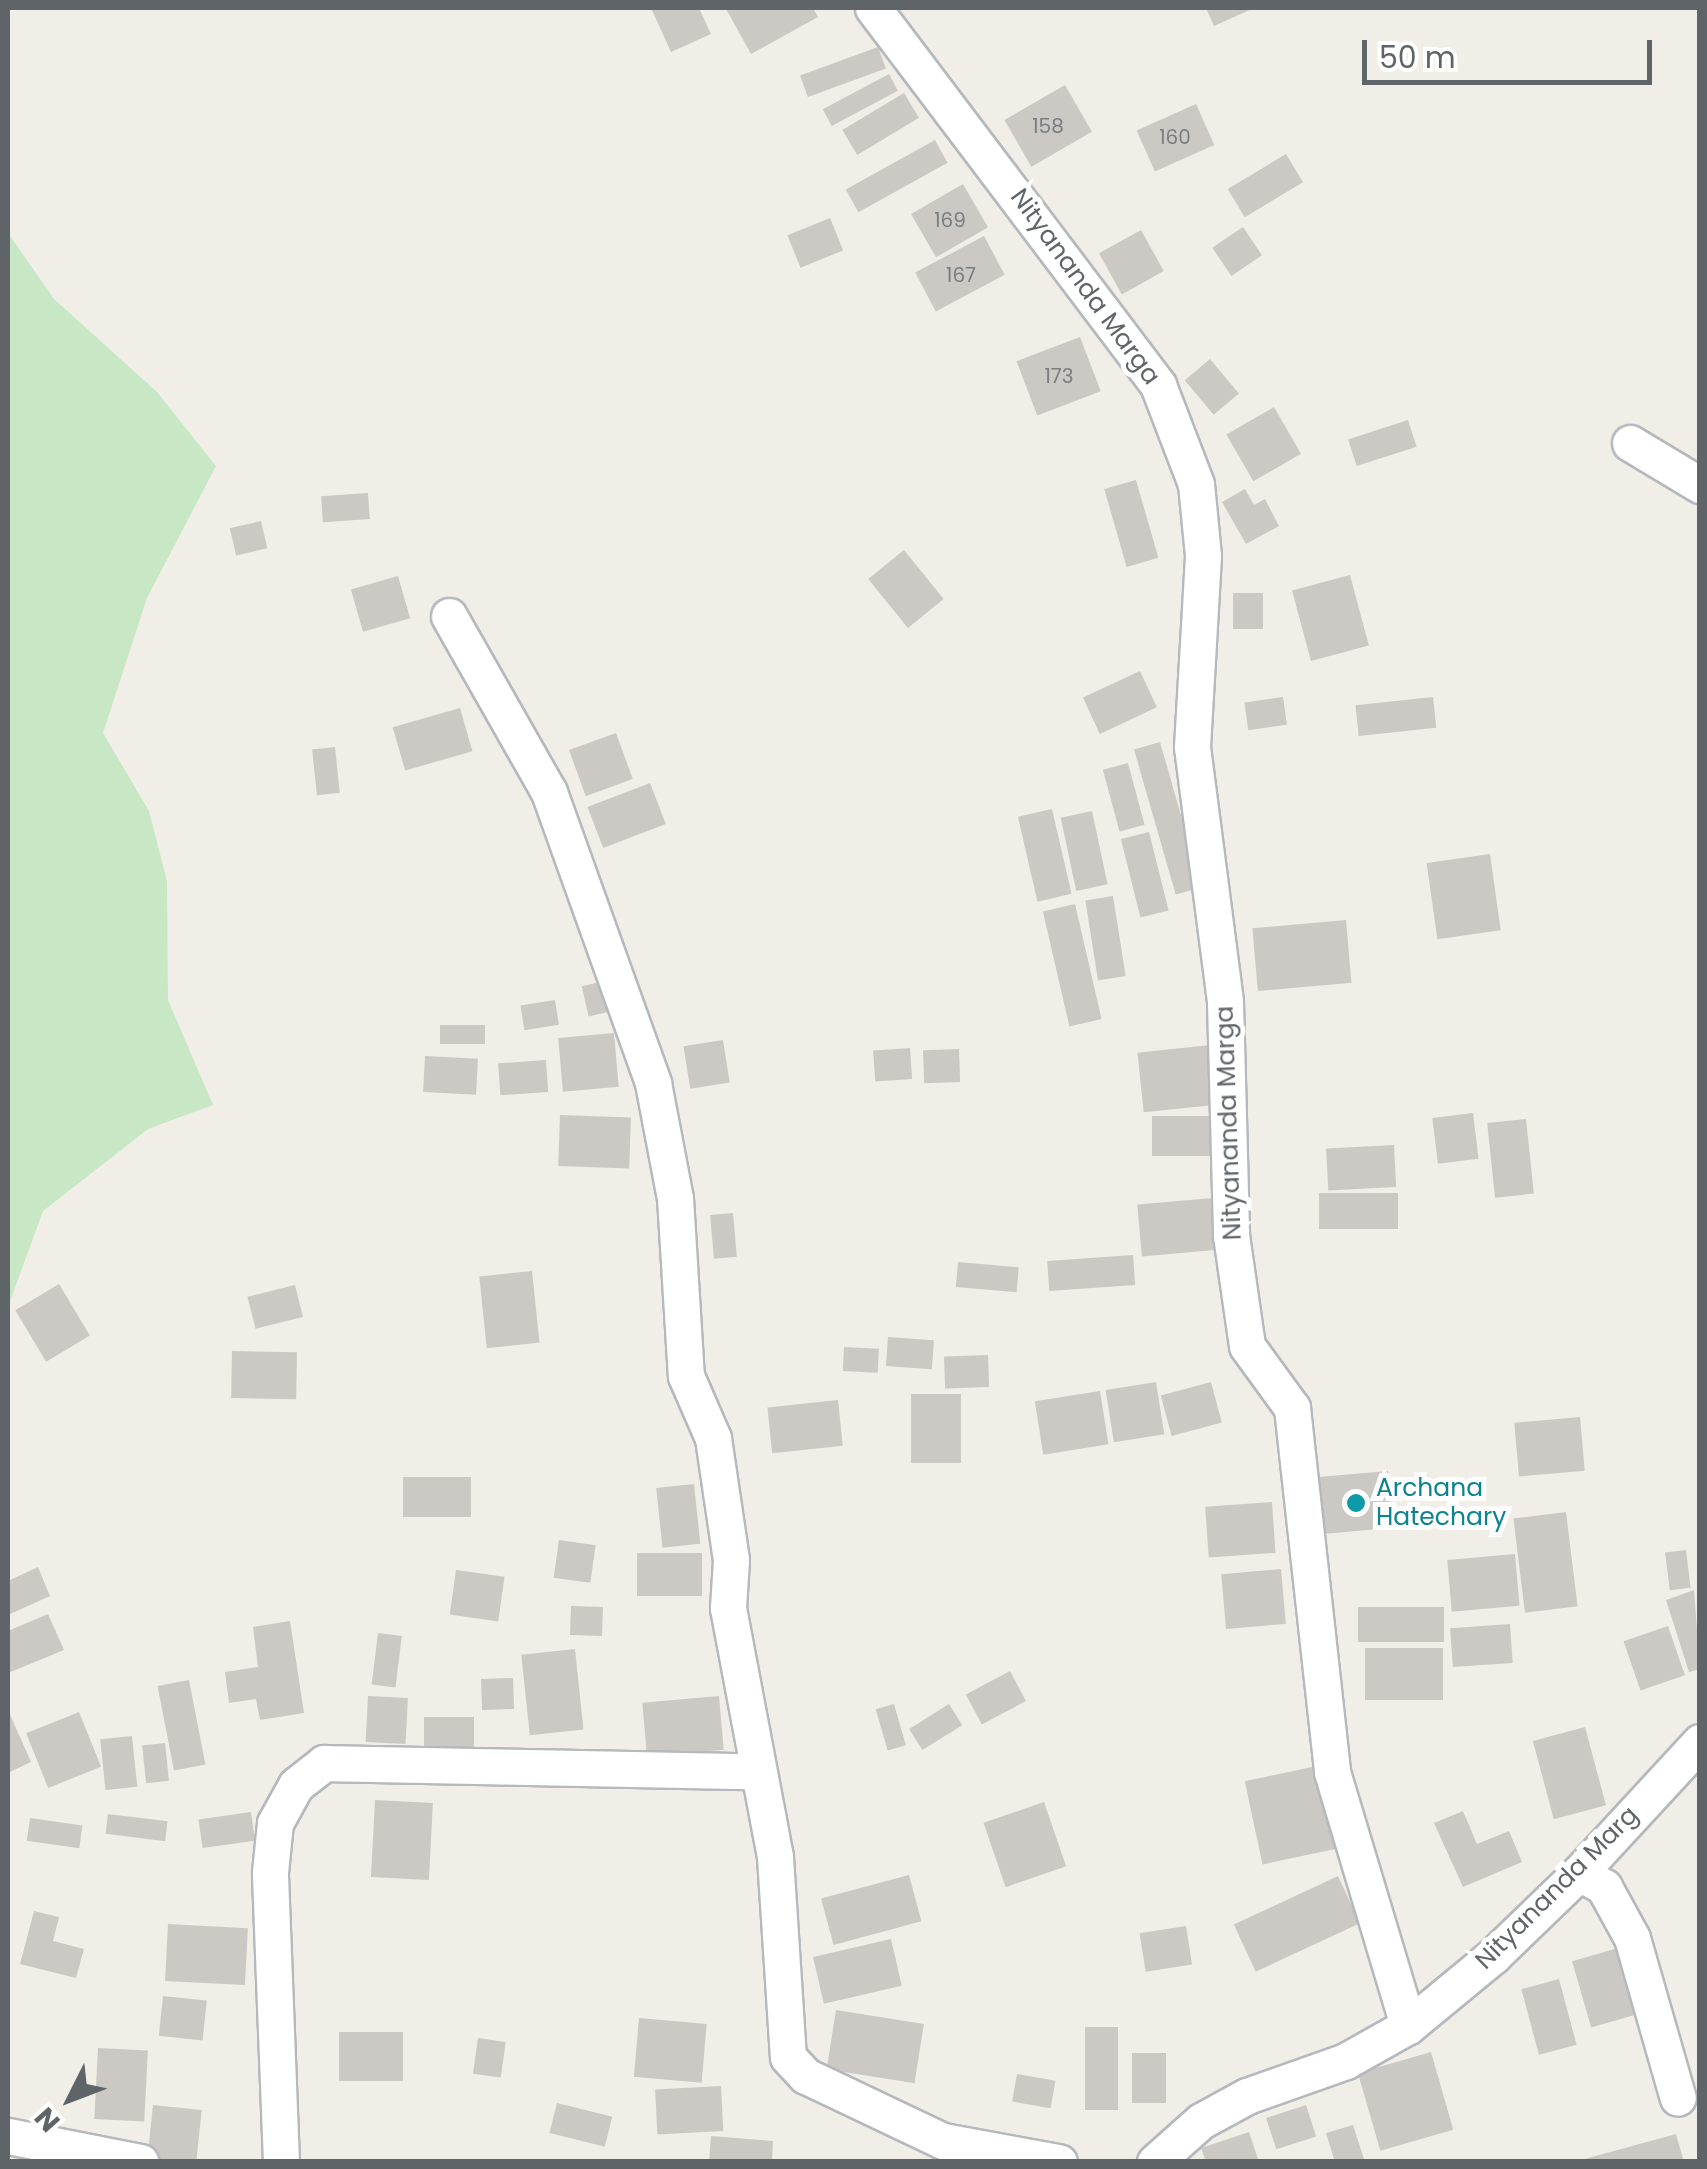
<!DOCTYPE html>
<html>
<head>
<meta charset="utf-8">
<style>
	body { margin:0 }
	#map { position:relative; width:1707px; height:2169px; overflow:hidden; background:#f1eee8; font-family:Poppins,sans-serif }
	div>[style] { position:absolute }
	.green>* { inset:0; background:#c8e8c5 }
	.building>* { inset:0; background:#ccc9c5; transform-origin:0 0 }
	.roads { filter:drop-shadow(2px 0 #b5b8bc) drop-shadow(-2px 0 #b5b8bc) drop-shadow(0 2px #b5b8bc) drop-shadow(0 -2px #b5b8bc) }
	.minor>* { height:35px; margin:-17.5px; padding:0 17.5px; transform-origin:17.5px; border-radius:17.5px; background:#fff }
	.dots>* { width:28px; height:28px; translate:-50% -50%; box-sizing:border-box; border:5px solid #fff; border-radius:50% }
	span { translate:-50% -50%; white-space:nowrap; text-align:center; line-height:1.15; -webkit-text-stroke:10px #fff; paint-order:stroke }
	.number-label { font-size:20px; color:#7a7d7f }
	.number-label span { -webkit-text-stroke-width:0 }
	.street-label { font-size:25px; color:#5f6468 }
	.culture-label { font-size:25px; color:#0d838f }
	.left { translate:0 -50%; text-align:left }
	.frame { position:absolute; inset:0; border:10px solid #5f6468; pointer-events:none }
	.north { position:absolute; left:20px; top:2049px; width:100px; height:100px; -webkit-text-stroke:8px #fff; paint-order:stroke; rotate:228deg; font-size:28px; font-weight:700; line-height:40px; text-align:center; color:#5f6468 }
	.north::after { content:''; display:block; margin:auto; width:35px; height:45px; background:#5f6468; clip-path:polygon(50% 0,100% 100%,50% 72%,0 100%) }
	.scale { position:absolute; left:1362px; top:40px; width:290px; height:45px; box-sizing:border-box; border:5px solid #5f6468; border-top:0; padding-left:12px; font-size:30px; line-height:35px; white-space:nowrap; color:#5f6468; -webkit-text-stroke:8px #fff; paint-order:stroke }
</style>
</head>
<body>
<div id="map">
	<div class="green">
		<i style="clip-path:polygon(8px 233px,54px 299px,157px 392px,216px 466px,147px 598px,103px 733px,149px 811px,167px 881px,168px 1000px,213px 1105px,148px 1129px,43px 1211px,8px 1307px)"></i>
	</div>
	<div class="building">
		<i style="clip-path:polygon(651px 8px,699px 8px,711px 34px,671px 52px)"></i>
		<i style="clip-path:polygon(813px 8px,818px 17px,751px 54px,726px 9px)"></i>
		<i style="clip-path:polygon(1206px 8px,1254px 8px,1214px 26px)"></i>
		<i style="left:878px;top:47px;width:23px;height:83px;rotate:70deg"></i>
		<i style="left:889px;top:74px;width:19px;height:75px;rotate:62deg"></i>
		<i style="left:1065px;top:85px;width:54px;height:70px;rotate:60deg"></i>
		<i style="left:904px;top:93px;width:29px;height:72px;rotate:59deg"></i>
		<i style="left:1196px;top:104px;width:45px;height:65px;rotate:66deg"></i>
		<i style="left:935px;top:140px;width:26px;height:102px;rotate:61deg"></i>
		<i style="left:1286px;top:154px;width:33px;height:68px;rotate:59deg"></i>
		<i style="left:963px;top:184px;width:50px;height:60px;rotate:60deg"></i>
		<i style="left:830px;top:218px;width:35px;height:46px;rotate:68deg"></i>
		<i style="left:1243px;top:227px;width:34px;height:37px;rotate:56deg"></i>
		<i style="left:1141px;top:230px;width:47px;height:48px;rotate:61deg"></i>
		<i style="left:984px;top:236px;width:44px;height:78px;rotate:62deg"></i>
		<i style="left:1080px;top:337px;width:58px;height:68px;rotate:69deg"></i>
		<i style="left:1210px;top:359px;width:45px;height:33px;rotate:50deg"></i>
		<i style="left:1274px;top:407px;width:54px;height:55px;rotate:60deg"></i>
		<i style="left:1408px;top:420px;width:28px;height:63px;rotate:72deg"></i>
		<i style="left:1136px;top:480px;width:81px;height:33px;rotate:74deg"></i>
		<i style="clip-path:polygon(1245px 489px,1254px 505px,1265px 499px,1279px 526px,1246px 544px,1222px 502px)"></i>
		<i style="left:368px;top:493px;width:26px;height:47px;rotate:86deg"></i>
		<i style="left:261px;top:521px;width:28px;height:32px;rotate:77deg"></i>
		<i style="left:904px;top:550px;width:63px;height:46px;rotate:51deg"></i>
		<i style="left:1350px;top:575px;width:73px;height:60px;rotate:75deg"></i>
		<i style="left:398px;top:576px;width:44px;height:49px;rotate:74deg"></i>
		<i style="left:1263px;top:593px;width:36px;height:30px;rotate:90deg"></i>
		<i style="left:1140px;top:671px;width:40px;height:63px;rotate:65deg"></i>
		<i style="left:1283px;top:697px;width:28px;height:39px;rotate:82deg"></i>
		<i style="left:1433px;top:697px;width:31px;height:78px;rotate:84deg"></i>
		<i style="left:460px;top:708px;width:45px;height:70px;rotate:74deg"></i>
		<i style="left:616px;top:733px;width:49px;height:50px;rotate:70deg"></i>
		<i style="left:1160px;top:742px;width:151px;height:27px;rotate:74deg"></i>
		<i style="left:335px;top:747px;width:46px;height:23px;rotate:84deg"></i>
		<i style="left:1128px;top:763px;width:64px;height:26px;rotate:75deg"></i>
		<i style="left:650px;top:783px;width:44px;height:67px;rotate:69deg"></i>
		<i style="left:1052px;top:809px;width:87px;height:35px;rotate:77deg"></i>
		<i style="left:1092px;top:811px;width:75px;height:32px;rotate:78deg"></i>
		<i style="left:1149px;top:832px;width:81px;height:29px;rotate:76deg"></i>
		<i style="left:1490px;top:854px;width:77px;height:64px;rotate:82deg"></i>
		<i style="left:1113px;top:896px;width:81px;height:28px;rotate:81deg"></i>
		<i style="left:1075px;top:904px;width:118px;height:33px;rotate:77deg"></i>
		<i style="left:1346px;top:920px;width:63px;height:94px;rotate:85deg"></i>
		<i style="left:609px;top:980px;width:31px;height:28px;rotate:77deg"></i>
		<i style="left:555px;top:1000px;width:25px;height:35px;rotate:81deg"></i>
		<i style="left:440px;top:1025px;width:45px;height:19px"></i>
		<i style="left:614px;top:1033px;width:54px;height:56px;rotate:85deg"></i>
		<i style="left:723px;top:1040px;width:43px;height:40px;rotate:81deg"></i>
		<i style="left:1210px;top:1045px;width:60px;height:73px;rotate:84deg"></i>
		<i style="left:910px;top:1048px;width:31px;height:37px;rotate:86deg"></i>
		<i style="left:959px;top:1049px;width:33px;height:36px;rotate:88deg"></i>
		<i style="left:425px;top:1056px;width:53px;height:36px;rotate:3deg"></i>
		<i style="left:546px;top:1060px;width:32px;height:48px;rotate:86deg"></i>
		<i style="left:1473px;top:1113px;width:46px;height:41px;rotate:83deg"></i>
		<i style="left:560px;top:1115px;width:71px;height:51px;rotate:2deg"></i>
		<i style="left:1152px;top:1116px;width:63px;height:40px"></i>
		<i style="left:1526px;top:1119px;width:75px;height:39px;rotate:84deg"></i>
		<i style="left:1394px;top:1145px;width:42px;height:68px;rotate:87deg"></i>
		<i style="left:1398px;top:1193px;width:36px;height:79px;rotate:90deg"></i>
		<i style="left:1213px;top:1198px;width:52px;height:76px;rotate:85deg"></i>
		<i style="left:733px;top:1213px;width:44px;height:23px;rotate:85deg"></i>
		<i style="left:1133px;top:1255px;width:30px;height:86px;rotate:86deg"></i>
		<i style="left:958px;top:1262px;width:61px;height:25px;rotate:5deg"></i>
		<i style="left:532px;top:1271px;width:72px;height:53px;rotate:84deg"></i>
		<i style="left:59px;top:1284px;width:60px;height:51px;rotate:59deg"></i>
		<i style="left:295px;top:1285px;width:33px;height:49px;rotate:76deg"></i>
		<i style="left:888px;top:1337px;width:46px;height:29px;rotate:4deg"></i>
		<i style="left:844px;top:1347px;width:35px;height:24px;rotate:3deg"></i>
		<i style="left:232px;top:1351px;width:65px;height:47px;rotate:1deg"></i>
		<i style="left:988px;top:1355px;width:32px;height:44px;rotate:88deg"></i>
		<i style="left:1156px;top:1382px;width:53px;height:51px;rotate:81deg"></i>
		<i style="left:1211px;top:1382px;width:42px;height:52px;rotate:75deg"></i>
		<i style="left:1100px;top:1391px;width:54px;height:66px;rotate:81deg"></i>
		<i style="left:911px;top:1394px;width:50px;height:69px"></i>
		<i style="left:838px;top:1400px;width:46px;height:71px;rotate:84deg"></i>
		<i style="left:1580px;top:1417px;width:54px;height:66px;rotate:85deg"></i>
		<i style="left:1388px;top:1471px;width:57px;height:70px;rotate:85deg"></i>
		<i style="left:403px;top:1477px;width:68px;height:40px"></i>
		<i style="left:694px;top:1484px;width:60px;height:38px;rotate:84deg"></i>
		<i style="left:1272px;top:1502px;width:51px;height:67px;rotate:86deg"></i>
		<i style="left:1566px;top:1512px;width:95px;height:53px;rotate:83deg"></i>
		<i style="left:559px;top:1540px;width:37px;height:38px;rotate:8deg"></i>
		<i style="left:1686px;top:1550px;width:38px;height:21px;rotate:83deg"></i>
		<i style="left:637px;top:1553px;width:65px;height:43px"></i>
		<i style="left:1515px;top:1554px;width:52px;height:68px;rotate:85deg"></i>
		<i style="clip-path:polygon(38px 1567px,50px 1596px,8px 1615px,8px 1581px)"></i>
		<i style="left:1281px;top:1569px;width:55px;height:60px;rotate:85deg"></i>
		<i style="left:456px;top:1570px;width:49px;height:45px;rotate:8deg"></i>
		<i style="clip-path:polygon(1694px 1590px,1700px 1669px,1689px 1672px,1666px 1600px)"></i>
		<i style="left:571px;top:1606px;width:32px;height:29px;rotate:2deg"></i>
		<i style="left:1358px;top:1607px;width:86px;height:35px"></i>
		<i style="clip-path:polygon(48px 1614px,64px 1650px,8px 1673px,8px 1631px)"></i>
		<i style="clip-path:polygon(290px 1621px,304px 1713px,260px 1720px,256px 1699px,229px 1703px,225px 1672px,258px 1667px,253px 1627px)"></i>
		<i style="left:1510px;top:1624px;width:39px;height:60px;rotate:86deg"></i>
		<i style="left:1668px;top:1626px;width:52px;height:47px;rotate:71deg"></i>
		<i style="left:378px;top:1633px;width:24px;height:52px;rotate:7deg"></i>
		<i style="left:1365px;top:1648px;width:78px;height:52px"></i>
		<i style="left:575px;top:1649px;width:81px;height:54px;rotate:84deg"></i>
		<i style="left:1010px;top:1671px;width:34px;height:50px;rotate:62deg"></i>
		<i style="left:513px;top:1678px;width:31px;height:32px;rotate:88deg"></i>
		<i style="left:189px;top:1680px;width:86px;height:32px;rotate:79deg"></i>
		<i style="left:368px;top:1696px;width:40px;height:46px;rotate:3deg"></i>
		<i style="left:719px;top:1696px;width:54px;height:77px;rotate:85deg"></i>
		<i style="left:894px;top:1704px;width:43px;height:19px;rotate:74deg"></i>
		<i style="left:949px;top:1704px;width:25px;height:47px;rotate:58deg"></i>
		<i style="clip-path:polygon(8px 1710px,31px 1762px,8px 1773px)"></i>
		<i style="left:79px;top:1712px;width:59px;height:57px;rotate:68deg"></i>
		<i style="left:424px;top:1717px;width:50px;height:42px"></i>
		<i style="left:1585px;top:1727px;width:81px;height:54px;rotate:75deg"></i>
		<i style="left:132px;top:1736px;width:51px;height:32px;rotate:84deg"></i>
		<i style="left:165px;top:1743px;width:38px;height:23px;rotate:84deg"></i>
		<i style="left:1326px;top:1764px;width:85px;height:83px;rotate:78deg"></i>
		<i style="left:375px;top:1800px;width:58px;height:77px;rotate:3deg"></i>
		<i style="left:1044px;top:1802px;width:68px;height:64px;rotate:71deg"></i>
		<i style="clip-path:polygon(1463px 1811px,1477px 1844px,1509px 1831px,1522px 1862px,1463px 1887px,1434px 1823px)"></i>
		<i style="left:251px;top:1812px;width:29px;height:53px;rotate:82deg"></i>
		<i style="left:108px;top:1814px;width:60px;height:20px;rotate:7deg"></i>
		<i style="left:30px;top:1818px;width:53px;height:23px;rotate:8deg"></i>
		<i style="left:909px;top:1875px;width:48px;height:91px;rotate:75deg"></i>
		<i style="left:1338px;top:1876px;width:52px;height:115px;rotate:65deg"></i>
		<i style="clip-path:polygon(34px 1911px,59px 1917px,53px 1941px,84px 1949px,76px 1978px,20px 1964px)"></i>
		<i style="left:168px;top:1924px;width:80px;height:57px;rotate:3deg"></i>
		<i style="left:1186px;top:1926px;width:39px;height:47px;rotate:81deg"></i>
		<i style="left:891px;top:1939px;width:48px;height:80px;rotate:77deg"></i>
		<i style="left:1625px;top:1946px;width:69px;height:55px;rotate:74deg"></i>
		<i style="left:1559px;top:1979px;width:68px;height:39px;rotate:75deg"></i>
		<i style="left:163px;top:1996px;width:44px;height:40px;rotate:6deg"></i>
		<i style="left:836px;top:2010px;width:89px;height:60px;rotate:9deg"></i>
		<i style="left:639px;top:2018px;width:68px;height:59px;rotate:5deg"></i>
		<i style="left:1085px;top:2027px;width:33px;height:83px"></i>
		<i style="left:339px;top:2032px;width:64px;height:49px"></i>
		<i style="left:478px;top:2038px;width:28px;height:36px;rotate:8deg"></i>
		<i style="left:98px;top:2048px;width:50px;height:71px;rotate:3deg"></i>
		<i style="left:1431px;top:2052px;width:81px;height:76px;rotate:74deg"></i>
		<i style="left:1132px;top:2053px;width:34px;height:50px"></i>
		<i style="left:1017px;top:2074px;width:39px;height:28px;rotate:10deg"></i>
		<i style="left:721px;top:2086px;width:45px;height:66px;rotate:87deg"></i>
		<i style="left:557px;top:2103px;width:57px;height:31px;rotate:14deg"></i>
		<i style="left:153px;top:2105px;width:49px;height:54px;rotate:6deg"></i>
		<i style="left:1306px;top:2105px;width:33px;height:42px;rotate:72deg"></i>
		<i style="clip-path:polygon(1353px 2125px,1365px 2162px,1335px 2162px,1326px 2133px)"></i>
		<i style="clip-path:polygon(1249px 2132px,1259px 2162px,1206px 2162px,1201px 2148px)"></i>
		<i style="clip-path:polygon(1676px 2134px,1684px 2162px,1581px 2162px,1581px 2160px)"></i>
		<i style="clip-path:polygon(711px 2136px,773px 2141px,772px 2162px,709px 2162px)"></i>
	</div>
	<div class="roads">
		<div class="minor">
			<i style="left:873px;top:8px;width:473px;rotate:52.9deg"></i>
			<i style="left:1158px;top:385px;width:106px;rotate:69deg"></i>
			<i style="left:1196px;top:484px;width:72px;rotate:84.4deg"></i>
			<i style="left:1203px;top:556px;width:191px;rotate:93.3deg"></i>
			<i style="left:1192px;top:747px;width:257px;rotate:82.6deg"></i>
			<i style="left:1225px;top:1002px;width:233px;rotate:88.5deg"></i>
			<i style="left:1231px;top:1235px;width:112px;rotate:81.8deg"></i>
			<i style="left:1247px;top:1346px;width:77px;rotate:54deg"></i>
			<i style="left:1292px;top:1408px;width:366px;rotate:83.7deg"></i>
			<i style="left:1332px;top:1772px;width:265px;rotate:73.3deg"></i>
			<i style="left:1408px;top:2026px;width:71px;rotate:150.6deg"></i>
			<i style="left:1346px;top:2061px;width:105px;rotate:160.5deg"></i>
			<i style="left:1247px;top:2096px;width:52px;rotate:151.5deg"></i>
			<i style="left:1201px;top:2121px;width:62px;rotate:138.3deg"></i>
			<i style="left:1630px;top:443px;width:82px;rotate:31deg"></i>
			<i style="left:449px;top:616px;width:202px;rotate:60.4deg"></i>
			<i style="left:549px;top:792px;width:309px;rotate:70.3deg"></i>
			<i style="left:653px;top:1083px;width:117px;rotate:79.2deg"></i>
			<i style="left:675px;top:1198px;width:178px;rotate:86.5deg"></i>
			<i style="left:686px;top:1376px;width:68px;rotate:66.5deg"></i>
			<i style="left:713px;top:1438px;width:123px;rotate:81.6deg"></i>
			<i style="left:731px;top:1560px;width:48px;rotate:93.6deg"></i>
			<i style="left:728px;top:1608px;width:253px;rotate:79.3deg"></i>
			<i style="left:775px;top:1857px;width:200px;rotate:86.3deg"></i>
			<i style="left:788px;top:2057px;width:26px;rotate:47deg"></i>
			<i style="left:806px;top:2076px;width:152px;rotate:25.4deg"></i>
			<i style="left:943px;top:2141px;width:118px;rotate:10.3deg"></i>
			<i style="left:1579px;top:1873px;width:29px;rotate:29deg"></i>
			<i style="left:1604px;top:1887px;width:58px;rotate:61.2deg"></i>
			<i style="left:1632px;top:1938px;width:166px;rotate:74deg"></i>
			<i style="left:1408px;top:2026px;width:110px;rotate:-39.5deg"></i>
			<i style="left:1493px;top:1956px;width:120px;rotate:-44deg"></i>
			<i style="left:1579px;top:1873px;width:178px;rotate:-47.3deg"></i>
			<i style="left:8px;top:2136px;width:135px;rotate:11.1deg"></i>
			<i style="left:281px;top:2162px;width:290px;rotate:-92.2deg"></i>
			<i style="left:270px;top:1872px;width:49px;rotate:-84.2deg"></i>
			<i style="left:275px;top:1823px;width:43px;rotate:-61.1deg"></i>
			<i style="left:296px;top:1785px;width:36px;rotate:-38deg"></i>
			<i style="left:324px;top:1763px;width:433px;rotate:1.1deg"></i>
		</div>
	</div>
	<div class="dots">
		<i style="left:1356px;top:1503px;background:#0f9aa8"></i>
	</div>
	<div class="number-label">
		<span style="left:1048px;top:126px">158</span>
		<span style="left:1175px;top:137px">160</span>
		<span style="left:950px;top:220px">169</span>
		<span style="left:961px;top:275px">167</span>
		<span style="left:1059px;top:376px">173</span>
	</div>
	<div class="street-label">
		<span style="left:1085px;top:287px;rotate:54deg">Nityananda Marga</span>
		<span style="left:1229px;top:1123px;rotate:-92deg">Nityananda Marga</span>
		<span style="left:1557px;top:1888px;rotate:-45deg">Nityananda Marg</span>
	</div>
	<div class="culture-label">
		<span class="left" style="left:1376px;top:1503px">Archana<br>Hatechary</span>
	</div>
	<div class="frame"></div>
	<div class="north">N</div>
	<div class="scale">50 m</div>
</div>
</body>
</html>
